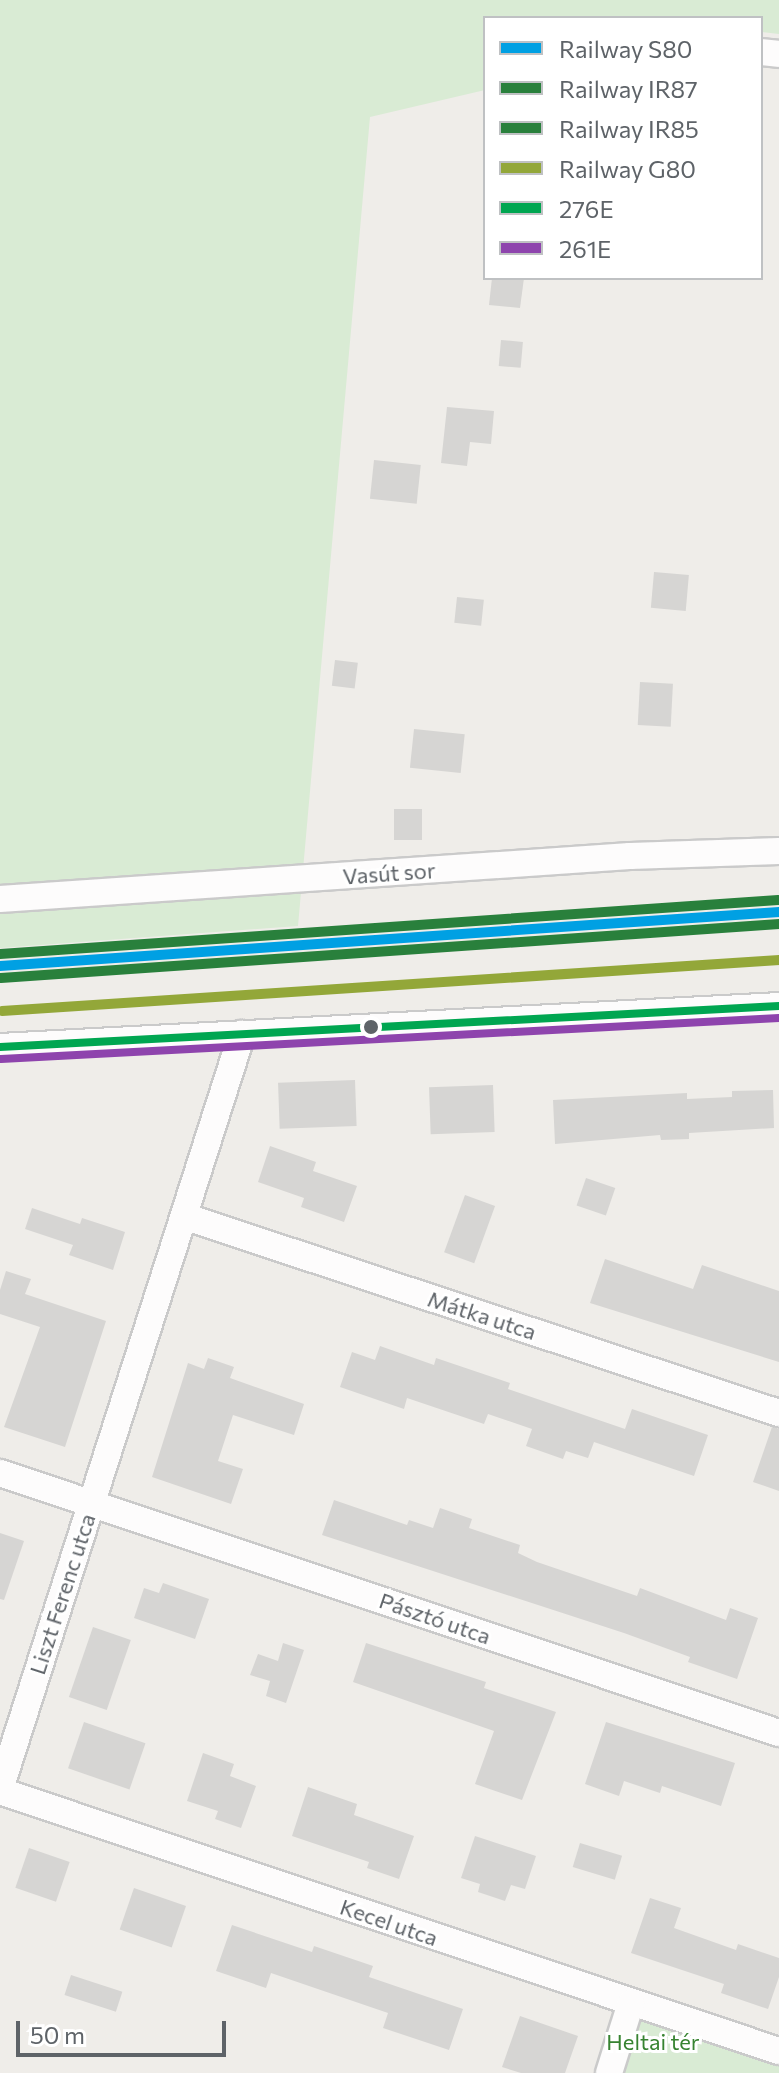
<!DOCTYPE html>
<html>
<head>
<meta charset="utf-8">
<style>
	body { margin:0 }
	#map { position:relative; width:779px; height:2073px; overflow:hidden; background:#efede9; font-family:Commissioner,sans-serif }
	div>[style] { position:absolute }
	.green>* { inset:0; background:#d9ebd4 }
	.building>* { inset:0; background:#d6d5d3; transform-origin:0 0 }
	.roads { filter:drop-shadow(2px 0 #cacaca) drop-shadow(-2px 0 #cacaca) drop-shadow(0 2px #cacaca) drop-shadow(0 -2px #cacaca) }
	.minor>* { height:26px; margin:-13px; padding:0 13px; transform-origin:13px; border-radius:13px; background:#fdfcfc }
	.bus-1>* { height:8px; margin:-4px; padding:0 4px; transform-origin:4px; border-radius:4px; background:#00a651 }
	.bus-2>* { height:8px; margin:-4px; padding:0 4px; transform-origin:4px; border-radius:4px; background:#8e44ad }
	.rail-1>* { height:10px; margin:-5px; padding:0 5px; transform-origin:5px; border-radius:5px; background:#00a0e3 }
	.rail-2>* { height:10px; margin:-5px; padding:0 5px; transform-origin:5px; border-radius:5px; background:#29803c }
	.rail-3>* { height:10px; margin:-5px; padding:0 5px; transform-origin:5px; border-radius:5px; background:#29803c }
	.rail-4>* { height:10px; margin:-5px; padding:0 5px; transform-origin:5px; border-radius:5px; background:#93a739 }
	.dots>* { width:22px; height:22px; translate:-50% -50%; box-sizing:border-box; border:4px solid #fff; border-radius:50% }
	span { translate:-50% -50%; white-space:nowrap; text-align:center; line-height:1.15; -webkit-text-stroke:6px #fff; paint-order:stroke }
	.street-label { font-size:22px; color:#5e6368 }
	.park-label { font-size:22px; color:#378331 }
	.legend { position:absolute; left:483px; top:16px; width:280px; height:264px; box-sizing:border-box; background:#fff; border:2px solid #bfc1c3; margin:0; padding:10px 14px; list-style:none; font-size:24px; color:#5e6368 }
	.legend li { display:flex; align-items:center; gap:16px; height:40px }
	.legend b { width:40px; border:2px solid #bfc1c3 }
	.scale { position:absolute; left:16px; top:2021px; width:210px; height:36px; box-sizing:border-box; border:4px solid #5e6368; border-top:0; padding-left:10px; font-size:24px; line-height:28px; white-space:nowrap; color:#5e6368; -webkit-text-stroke:6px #fff; paint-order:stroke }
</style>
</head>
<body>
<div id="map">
	<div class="green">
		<i style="clip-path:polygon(0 0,779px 0,779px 34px,761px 32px,761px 18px,485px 18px,485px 90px,370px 117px,298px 926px,0 948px)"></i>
		<i style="clip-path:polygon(631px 2003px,779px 2051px,779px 2073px,609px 2073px)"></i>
	</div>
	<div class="building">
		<i style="clip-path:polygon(492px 278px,524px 278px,520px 308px,489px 305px)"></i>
		<i style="left:501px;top:340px;width:22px;height:26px;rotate:5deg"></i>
		<i style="clip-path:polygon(447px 407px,494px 411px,491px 444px,470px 442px,467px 466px,441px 463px)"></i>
		<i style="left:374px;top:460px;width:47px;height:39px;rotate:6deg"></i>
		<i style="left:654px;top:572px;width:35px;height:36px;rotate:5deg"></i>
		<i style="left:457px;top:597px;width:27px;height:26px;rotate:6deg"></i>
		<i style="left:335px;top:660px;width:23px;height:26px;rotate:7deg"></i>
		<i style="left:640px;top:682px;width:33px;height:43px;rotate:3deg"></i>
		<i style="left:414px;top:729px;width:51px;height:39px;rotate:6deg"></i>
		<i style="left:394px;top:809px;width:28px;height:31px"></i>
		<i style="left:355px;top:1080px;width:46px;height:77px;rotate:88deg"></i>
		<i style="left:493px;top:1085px;width:47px;height:64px;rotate:88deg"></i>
		<i style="clip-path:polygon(773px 1090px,774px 1128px,689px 1133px,689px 1139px,661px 1140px,660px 1135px,555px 1144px,553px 1100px,687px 1093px,687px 1099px,732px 1097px,732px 1091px)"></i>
		<i style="clip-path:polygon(270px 1146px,316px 1162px,313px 1171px,357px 1186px,344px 1222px,301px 1207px,304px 1198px,258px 1182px)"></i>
		<i style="left:586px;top:1178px;width:31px;height:29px;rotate:19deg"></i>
		<i style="left:465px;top:1195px;width:32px;height:61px;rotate:20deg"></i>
		<i style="clip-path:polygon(32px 1208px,80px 1224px,82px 1218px,125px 1232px,113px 1270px,69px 1255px,73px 1245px,25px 1229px)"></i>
		<i style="clip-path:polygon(605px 1259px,693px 1289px,702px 1265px,779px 1291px,779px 1362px,590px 1303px)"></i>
		<i style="clip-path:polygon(6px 1271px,31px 1279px,25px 1294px,106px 1321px,65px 1447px,4px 1427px,40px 1327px,0 1314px,0 1290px)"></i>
		<i style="clip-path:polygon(380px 1346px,434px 1365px,436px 1358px,510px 1383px,508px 1389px,625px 1429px,632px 1409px,708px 1435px,694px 1476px,594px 1442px,588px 1458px,566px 1451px,563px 1459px,526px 1446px,532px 1429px,488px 1414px,484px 1424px,407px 1398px,404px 1409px,340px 1387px,352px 1352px,375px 1360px)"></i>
		<i style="clip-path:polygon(208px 1358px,234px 1367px,230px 1378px,304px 1404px,294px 1435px,233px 1415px,218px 1461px,243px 1469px,231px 1504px,152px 1477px,188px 1363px,204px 1369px)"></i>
		<i style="clip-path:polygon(772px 1427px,779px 1429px,779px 1491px,753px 1482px)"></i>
		<i style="clip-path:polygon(334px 1500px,407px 1525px,409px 1520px,433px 1528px,440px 1508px,472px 1519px,469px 1528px,520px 1545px,518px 1553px,537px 1562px,637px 1596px,640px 1588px,726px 1620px,730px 1608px,758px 1618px,737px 1679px,688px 1662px,690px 1657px,624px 1633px,322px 1535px)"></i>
		<i style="clip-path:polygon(0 1533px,24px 1541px,4px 1600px,0 1599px)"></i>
		<i style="clip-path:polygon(163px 1583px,209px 1599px,195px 1639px,134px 1618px,144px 1588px,159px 1593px)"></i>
		<i style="left:93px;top:1627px;width:40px;height:74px;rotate:19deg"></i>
		<i style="clip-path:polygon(283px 1643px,304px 1650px,286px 1703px,266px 1696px,270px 1681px,250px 1675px,258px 1654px,278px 1661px)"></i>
		<i style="clip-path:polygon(366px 1643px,486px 1682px,484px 1688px,556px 1712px,522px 1800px,475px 1784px,494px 1731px,353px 1682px)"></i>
		<i style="left:84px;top:1722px;width:65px;height:49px;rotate:19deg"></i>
		<i style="clip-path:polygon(606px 1722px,735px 1763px,721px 1806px,662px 1786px,660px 1793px,624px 1781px,619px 1796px,585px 1784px)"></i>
		<i style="clip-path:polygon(203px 1753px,234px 1764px,230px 1776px,256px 1786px,241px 1828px,215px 1819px,218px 1811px,187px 1801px)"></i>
		<i style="clip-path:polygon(308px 1787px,357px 1804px,354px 1815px,414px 1836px,399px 1879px,367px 1868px,369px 1862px,292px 1836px)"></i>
		<i style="clip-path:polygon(475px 1836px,536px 1856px,525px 1889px,511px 1885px,505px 1901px,478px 1892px,480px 1884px,461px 1878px)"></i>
		<i style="left:580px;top:1843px;width:44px;height:25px;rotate:17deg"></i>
		<i style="left:29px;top:1848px;width:43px;height:42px;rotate:19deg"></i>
		<i style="left:134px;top:1888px;width:55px;height:44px;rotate:19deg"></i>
		<i style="clip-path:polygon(650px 1898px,681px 1908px,674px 1928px,736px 1950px,738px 1944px,779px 1958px,779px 1977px,768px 2009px,721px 1993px,724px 1984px,631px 1953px)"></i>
		<i style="clip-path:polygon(232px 1925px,312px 1952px,314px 1946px,373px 1966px,369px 1977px,463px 2009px,449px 2050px,383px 2028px,388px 2013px,271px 1973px,266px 1988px,216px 1971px)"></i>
		<i style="left:71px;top:1975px;width:54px;height:21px;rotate:18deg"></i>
		<i style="clip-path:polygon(520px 2016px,578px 2036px,565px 2073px,521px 2073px,502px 2067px)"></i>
	</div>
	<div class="roads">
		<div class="minor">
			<i style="left:761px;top:52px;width:18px;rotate:6deg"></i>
			<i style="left:0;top:899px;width:631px;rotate:-3.9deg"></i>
			<i style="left:630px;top:856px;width:149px;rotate:-1.9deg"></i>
			<i style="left:0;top:1047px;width:780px;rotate:-3.01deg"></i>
			<i style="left:186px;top:1217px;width:625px;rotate:18.29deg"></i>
			<i style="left:0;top:1473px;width:821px;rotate:18.46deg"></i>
			<i style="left:0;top:1789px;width:793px;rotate:-72.23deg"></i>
			<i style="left:0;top:1791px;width:821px;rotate:18.46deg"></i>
			<i style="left:609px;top:2073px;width:73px;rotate:-72.6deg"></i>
		</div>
	</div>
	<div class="bus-1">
		<i style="left:0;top:1047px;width:780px;rotate:-3.01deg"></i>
	</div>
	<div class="bus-2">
		<i style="left:1px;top:1059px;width:779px;rotate:-3.02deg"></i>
	</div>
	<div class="rail-1">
		<i style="left:0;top:966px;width:781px;rotate:-3.97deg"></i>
	</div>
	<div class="rail-2">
		<i style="left:1px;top:978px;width:780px;rotate:-3.97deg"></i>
	</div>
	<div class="rail-3">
		<i style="left:0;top:954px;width:780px;rotate:-3.97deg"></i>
	</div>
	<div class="rail-4">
		<i style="left:2px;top:1011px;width:779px;rotate:-3.76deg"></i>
	</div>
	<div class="dots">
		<i style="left:371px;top:1027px;background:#5e6368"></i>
	</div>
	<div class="street-label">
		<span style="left:389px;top:873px;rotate:-4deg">Vasút sor</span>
		<span style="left:482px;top:1315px;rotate:18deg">Mátka utca</span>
		<span style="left:62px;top:1594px;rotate:-72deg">Liszt Ferenc utca</span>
		<span style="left:435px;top:1618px;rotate:19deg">Pásztó utca</span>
		<span style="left:389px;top:1922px;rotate:19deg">Kecel utca</span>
	</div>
	<div class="park-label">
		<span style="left:653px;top:2042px">Heltai tér</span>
	</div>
	<ul class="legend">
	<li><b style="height:10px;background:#00a0e3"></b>Railway S80</li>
	<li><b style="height:10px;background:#29803c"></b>Railway IR87</li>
	<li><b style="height:10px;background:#29803c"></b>Railway IR85</li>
	<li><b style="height:10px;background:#93a739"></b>Railway G80</li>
	<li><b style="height:10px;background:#00a651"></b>276E</li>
	<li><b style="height:10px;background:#8e44ad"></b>261E</li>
	</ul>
	<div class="scale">50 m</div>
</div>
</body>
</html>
